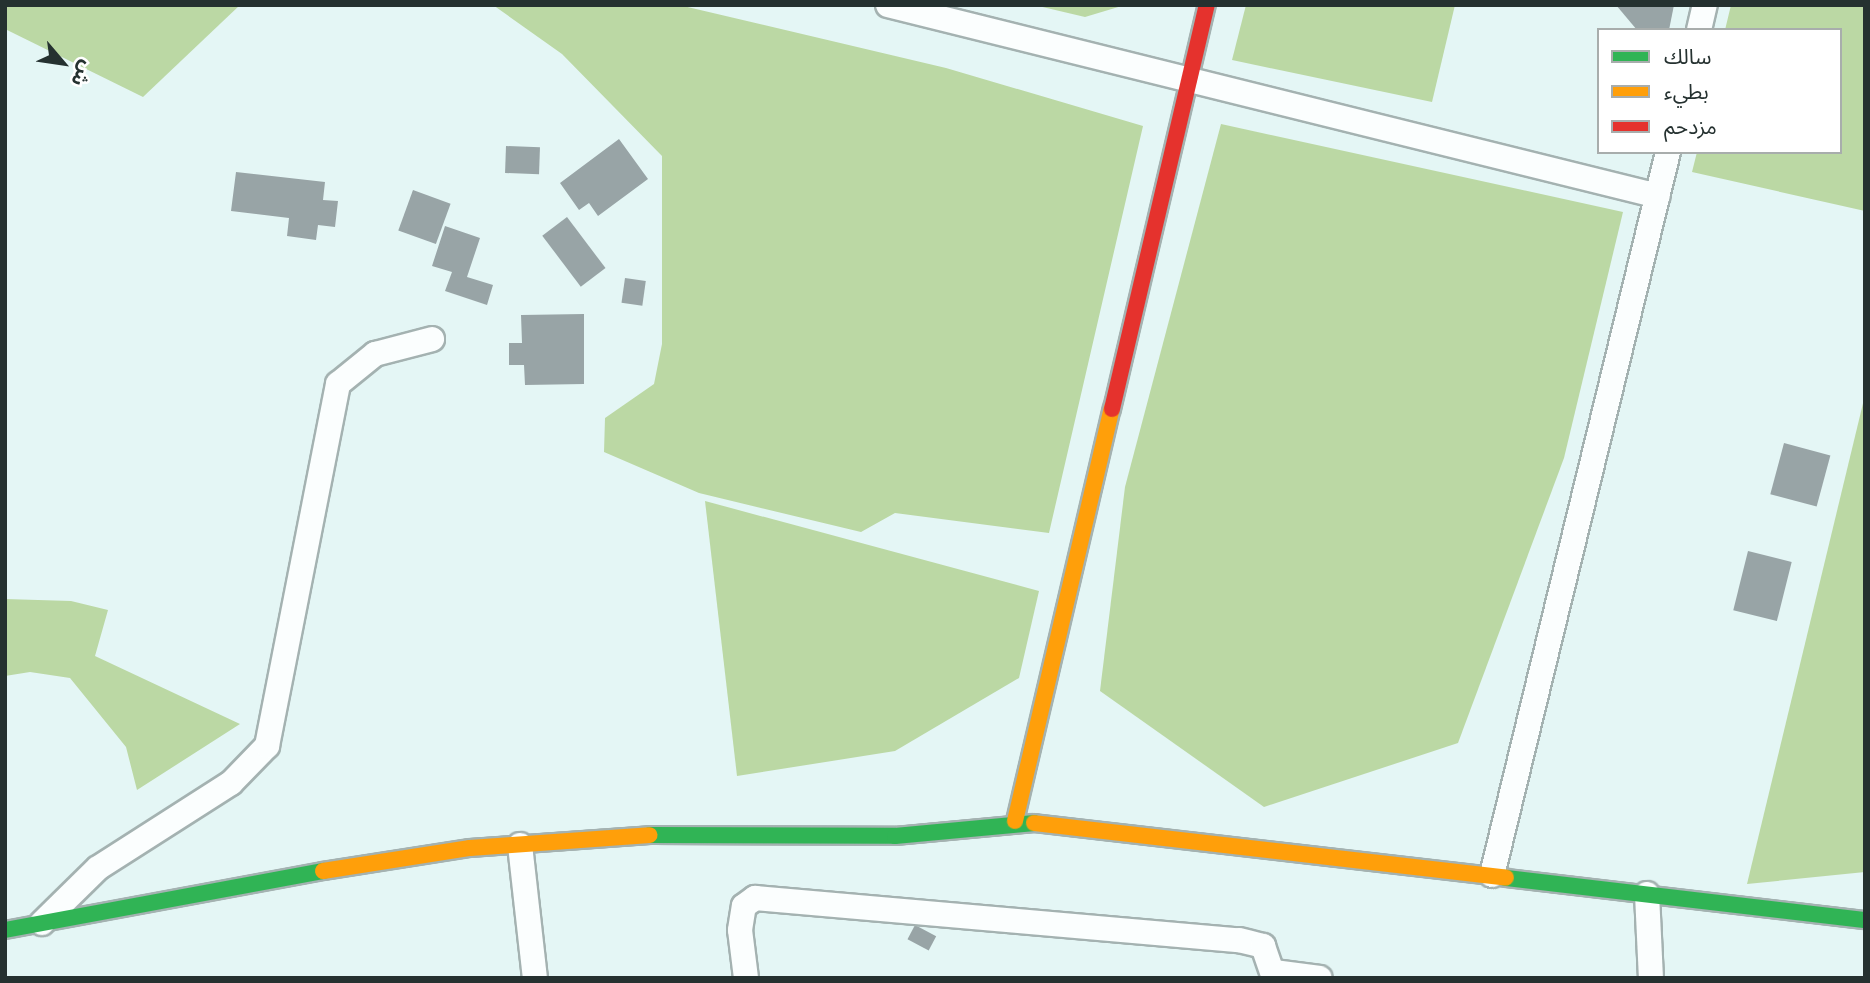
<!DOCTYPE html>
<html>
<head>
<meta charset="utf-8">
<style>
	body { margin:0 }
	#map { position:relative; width:1870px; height:983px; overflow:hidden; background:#e4f6f5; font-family:"Alegreya Sans","Noto Sans Arabic",sans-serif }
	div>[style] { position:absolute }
	.forest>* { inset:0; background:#bbd8a4 }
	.building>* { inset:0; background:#98a4a6; transform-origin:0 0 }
	.roads { filter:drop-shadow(2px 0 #a4b2b1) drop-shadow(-2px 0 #a4b2b1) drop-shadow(0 2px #a4b2b1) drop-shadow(0 -2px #a4b2b1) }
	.street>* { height:24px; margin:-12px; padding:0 12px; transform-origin:12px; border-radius:12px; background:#fbfefe }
	.fast>* { height:16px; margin:-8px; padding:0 8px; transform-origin:8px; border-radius:8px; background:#30b455 }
	.slow>* { height:16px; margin:-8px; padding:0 8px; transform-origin:8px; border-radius:8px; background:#ff9f0a }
	.jam>* { height:16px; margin:-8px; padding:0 8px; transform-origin:8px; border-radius:8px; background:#e5322d }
	span { translate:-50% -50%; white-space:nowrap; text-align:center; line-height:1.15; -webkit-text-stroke:7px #fff; paint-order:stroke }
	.frame { position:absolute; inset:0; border:7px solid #253130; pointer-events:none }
	.legend { position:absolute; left:1597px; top:28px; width:245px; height:126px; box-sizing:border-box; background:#fff; border:2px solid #a8adac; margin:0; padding:9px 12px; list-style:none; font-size:21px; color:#253130 }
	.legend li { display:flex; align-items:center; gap:14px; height:35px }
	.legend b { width:35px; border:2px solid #a8adac }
	.north { position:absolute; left:28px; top:28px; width:70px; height:70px; -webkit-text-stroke:5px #fff; paint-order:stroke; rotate:119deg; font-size:19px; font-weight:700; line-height:28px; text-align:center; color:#253130 }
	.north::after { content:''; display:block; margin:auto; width:24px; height:32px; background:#253130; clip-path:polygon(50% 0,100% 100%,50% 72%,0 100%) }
</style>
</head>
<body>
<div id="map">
	<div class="forest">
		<i style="clip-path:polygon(5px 5px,240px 5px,143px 97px,5px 29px)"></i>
		<i style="clip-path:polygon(493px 5px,679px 5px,946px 68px,1143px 126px,1049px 533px,895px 513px,861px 532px,699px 493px,604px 452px,605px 418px,654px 384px,662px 344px,662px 156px,562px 54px)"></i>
		<i style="clip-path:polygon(1034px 5px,1125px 5px,1085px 17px)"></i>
		<i style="clip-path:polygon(1246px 5px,1455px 5px,1432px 102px,1232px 60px)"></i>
		<i style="clip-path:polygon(1731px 5px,1865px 5px,1865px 211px,1692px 172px,1697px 152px,1840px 152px,1840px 30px,1725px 30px)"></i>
		<i style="clip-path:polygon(1221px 124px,1623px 212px,1564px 458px,1458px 743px,1264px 807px,1100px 691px,1125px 487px)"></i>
		<i style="clip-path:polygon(1865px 395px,1865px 872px,1747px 884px)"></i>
		<i style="clip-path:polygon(705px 501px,1039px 591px,1019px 678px,895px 751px,737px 776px)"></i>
		<i style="clip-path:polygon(5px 599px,71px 601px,108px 610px,95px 656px,240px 724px,137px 790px,126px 747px,70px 678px,30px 672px,5px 676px)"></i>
	</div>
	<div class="building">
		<i style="clip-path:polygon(1616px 5px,1674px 5px,1669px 30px,1637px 30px)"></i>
		<i style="clip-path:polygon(619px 139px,648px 179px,598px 216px,589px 203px,579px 210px,560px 183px)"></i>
		<i style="left:506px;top:146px;width:34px;height:27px;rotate:2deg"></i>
		<i style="clip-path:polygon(236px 172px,325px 182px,323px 200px,338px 201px,335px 227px,318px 225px,316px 240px,287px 236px,289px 218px,231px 211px)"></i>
		<i style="left:413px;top:190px;width:40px;height:43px;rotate:20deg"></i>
		<i style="left:567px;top:217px;width:64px;height:31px;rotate:53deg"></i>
		<i style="clip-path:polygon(445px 226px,480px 238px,467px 277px,493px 285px,487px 305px,445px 291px,452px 272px,432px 266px)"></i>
		<i style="left:625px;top:278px;width:21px;height:25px;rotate:8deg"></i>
		<i style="clip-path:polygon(584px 314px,584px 384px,525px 385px,524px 365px,509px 365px,509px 343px,522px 343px,521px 315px)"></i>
		<i style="left:1784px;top:443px;width:48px;height:53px;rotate:15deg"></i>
		<i style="left:1748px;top:551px;width:45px;height:61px;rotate:14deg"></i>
		<i style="left:915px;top:925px;width:24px;height:16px;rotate:28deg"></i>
	</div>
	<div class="roads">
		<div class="street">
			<i style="left:888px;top:5px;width:793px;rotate:13.93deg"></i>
			<i style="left:1699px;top:30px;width:26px;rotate:-77deg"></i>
			<i style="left:520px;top:845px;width:134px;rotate:83.6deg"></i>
			<i style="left:1492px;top:875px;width:744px;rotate:-76.32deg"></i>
			<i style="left:1647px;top:894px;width:84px;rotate:87.3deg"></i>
			<i style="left:42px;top:923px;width:78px;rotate:-44.5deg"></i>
			<i style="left:98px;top:868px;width:158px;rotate:-32.6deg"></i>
			<i style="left:231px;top:783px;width:52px;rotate:-45.8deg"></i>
			<i style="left:267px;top:746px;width:369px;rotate:-78.9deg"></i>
			<i style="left:338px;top:384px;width:48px;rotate:-39deg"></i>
			<i style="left:375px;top:354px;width:59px;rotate:-14.7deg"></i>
			<i style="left:1274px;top:972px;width:46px;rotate:7.4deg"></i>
			<i style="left:746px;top:978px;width:48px;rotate:-97.1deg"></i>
			<i style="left:740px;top:930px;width:24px;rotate:-81deg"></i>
			<i style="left:744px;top:906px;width:14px;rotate:-36deg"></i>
			<i style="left:755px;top:898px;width:486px;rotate:5deg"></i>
			<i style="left:1239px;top:940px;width:25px;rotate:14deg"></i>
			<i style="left:1263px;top:946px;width:34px;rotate:71deg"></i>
		</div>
		<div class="fast">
			<i style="left:650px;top:835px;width:245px;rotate:0.2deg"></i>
			<i style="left:895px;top:836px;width:140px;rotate:-5.3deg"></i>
			<i style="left:1506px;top:878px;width:361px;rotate:6.7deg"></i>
			<i style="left:5px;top:930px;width:323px;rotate:-10.5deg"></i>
		</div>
		<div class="slow">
			<i style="left:1015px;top:821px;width:423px;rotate:-76.8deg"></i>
			<i style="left:1034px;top:823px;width:475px;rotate:6.6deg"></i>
			<i style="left:323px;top:871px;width:149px;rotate:-8.9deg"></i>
			<i style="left:470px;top:848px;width:180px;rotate:-4.1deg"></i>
		</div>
		<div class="jam">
			<i style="left:1112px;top:409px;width:415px;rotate:-76.8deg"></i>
		</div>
	</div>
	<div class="frame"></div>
	<ul class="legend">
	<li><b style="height:9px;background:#30b455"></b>سالك</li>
	<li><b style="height:9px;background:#ff9f0a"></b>بطيء</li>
	<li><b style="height:9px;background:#e5322d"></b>مزدحم</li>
	</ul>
	<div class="north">ش</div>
</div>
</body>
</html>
